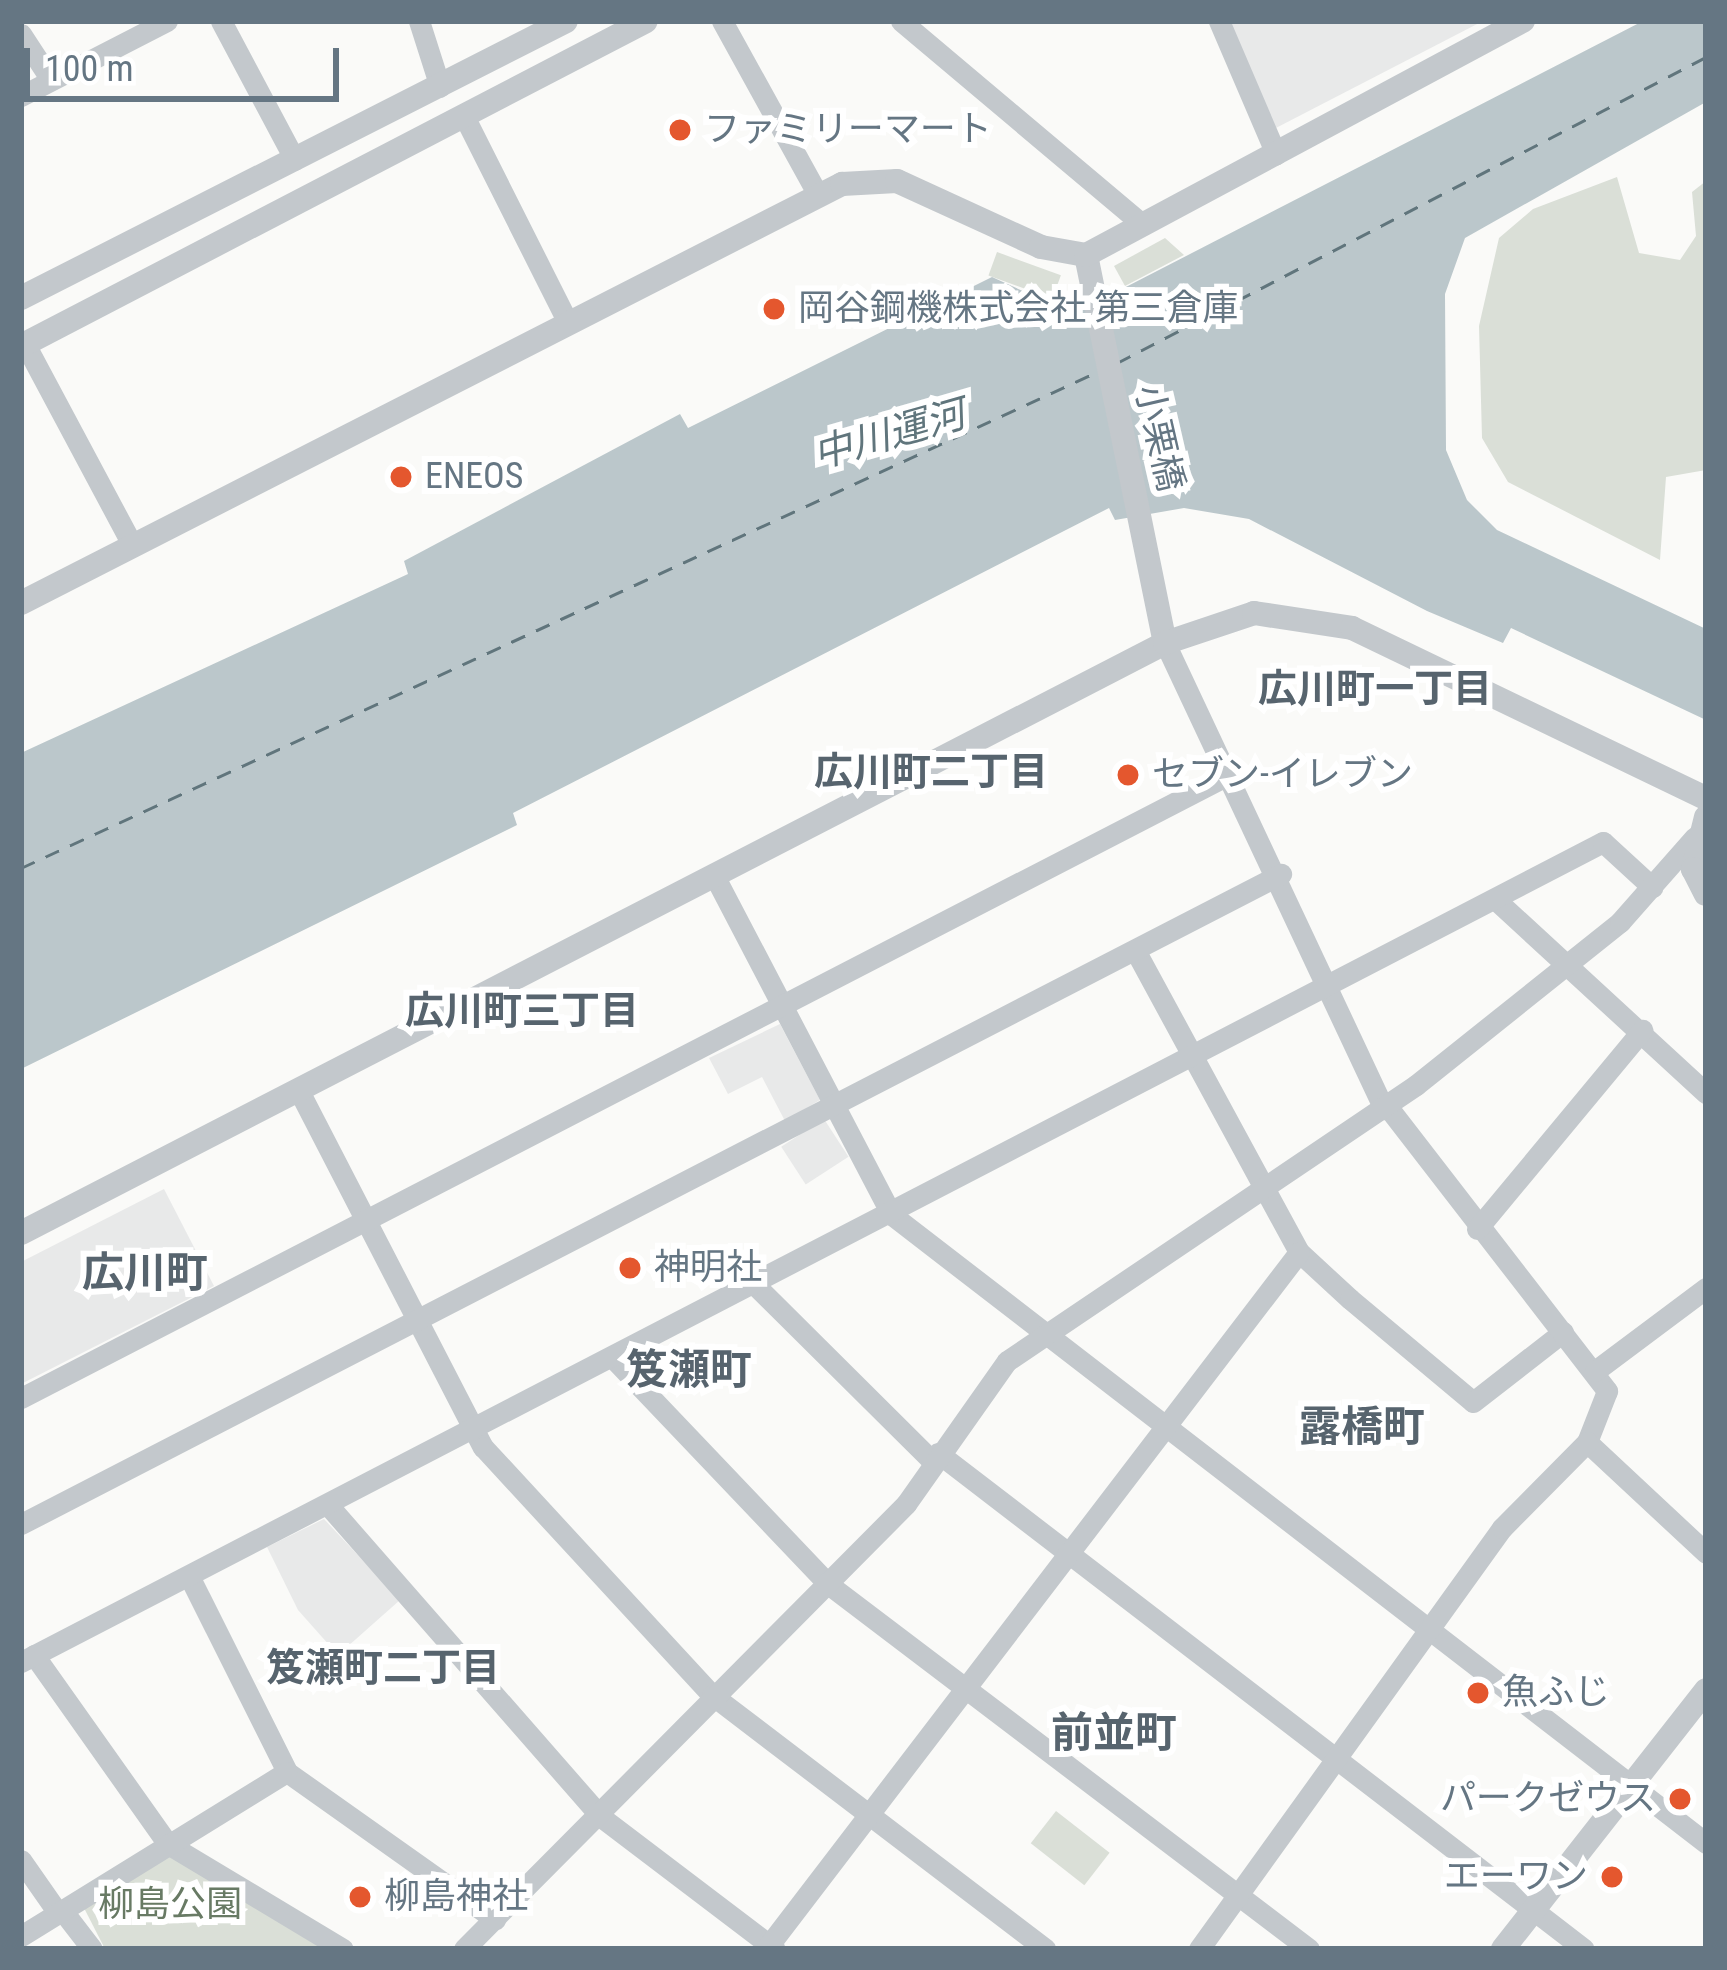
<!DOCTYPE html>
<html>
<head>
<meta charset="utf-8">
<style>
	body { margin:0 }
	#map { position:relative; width:1727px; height:1970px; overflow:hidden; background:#fafaf8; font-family:"Roboto Condensed","Noto Sans JP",sans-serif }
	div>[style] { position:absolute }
	.built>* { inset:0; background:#e8e9e9; transform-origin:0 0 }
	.green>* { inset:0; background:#dadfd7; transform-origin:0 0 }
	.water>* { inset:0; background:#bbc7cb }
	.ferry>* { height:3px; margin-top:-1.5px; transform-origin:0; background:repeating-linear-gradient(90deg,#60757c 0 15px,transparent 0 27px) }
	.minor>* { height:21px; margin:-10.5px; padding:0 10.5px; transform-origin:10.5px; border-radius:10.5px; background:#c3c8cc }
	.tertiary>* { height:24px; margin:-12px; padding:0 12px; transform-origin:12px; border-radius:12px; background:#c3c8cc }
	.dots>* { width:33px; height:33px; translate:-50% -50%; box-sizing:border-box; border:6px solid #fff; border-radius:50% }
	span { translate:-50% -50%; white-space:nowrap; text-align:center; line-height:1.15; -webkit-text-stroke:12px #fff; paint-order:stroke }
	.poi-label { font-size:36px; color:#657683 }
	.left { translate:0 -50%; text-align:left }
	.right { translate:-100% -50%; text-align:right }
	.street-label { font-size:36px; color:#657683 }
	.park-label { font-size:36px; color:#687a64 }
	.water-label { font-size:39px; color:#60757c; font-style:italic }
	.neighbourhood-label { font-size:39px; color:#57646e; font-weight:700 }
	.quarter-label { font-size:42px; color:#57646e; font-weight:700 }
	.frame { position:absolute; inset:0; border:24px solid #657683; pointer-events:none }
	.scale { position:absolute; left:24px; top:48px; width:315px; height:54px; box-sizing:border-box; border:6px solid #657683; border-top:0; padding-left:15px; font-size:36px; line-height:42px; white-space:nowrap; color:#657683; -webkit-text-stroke:9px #fff; paint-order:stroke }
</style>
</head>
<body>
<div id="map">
	<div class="built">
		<i style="clip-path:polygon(1224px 21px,1483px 21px,1272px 130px)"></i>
		<i style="clip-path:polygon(780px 1024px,820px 1100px,785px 1121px,762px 1077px,728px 1094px,709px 1058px)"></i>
		<i style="left:824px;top:1119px;width:45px;height:51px;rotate:57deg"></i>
		<i style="clip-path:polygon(164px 1189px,214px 1286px,21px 1384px,21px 1262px)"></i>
		<i style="clip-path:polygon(324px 1519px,400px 1600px,338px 1655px,298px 1610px,267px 1547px)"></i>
	</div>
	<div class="green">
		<i style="clip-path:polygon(1617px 177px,1639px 253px,1680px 260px,1696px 236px,1692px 192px,1706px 181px,1706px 470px,1666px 477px,1660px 560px,1508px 482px,1482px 438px,1479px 326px,1499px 238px,1533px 209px)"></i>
		<i style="clip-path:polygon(1165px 238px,1184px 255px,1125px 286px,1114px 266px)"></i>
		<i style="left:997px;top:252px;width:68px;height:25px;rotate:20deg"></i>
		<i style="left:1056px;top:1811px;width:68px;height:41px;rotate:38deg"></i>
		<i style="clip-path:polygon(169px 1854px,327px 1949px,105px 1949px,84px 1908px)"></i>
	</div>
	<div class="water">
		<i style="clip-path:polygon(1643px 21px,1706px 21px,1706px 102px,1465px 238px,1445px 294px,1446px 450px,1467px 500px,1497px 530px,1706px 629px,1706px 720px,1511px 628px,1503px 643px,1427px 611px,1249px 519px,1184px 508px,1115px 520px,1109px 508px,513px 813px,517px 825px,21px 1069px,21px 753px,408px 574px,404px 561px,680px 414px,688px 428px,992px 277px,1047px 302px,1122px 289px)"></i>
	</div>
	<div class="ferry">
		<i style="left:1117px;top:363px;width:664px;rotate:-27.45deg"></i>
		<i style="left:21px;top:868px;width:1185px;rotate:-24.75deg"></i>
	</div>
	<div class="minor">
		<i style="left:221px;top:21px;width:157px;rotate:62deg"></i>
		<i style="left:419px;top:21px;width:69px;rotate:72.3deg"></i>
		<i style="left:722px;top:21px;width:199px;rotate:61.1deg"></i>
		<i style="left:901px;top:21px;width:314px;rotate:40.1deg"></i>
		<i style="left:1219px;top:21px;width:145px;rotate:66.8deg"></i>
		<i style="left:21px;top:34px;width:55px;rotate:56.9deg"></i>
		<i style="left:21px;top:96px;width:164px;rotate:-27.2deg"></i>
		<i style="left:466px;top:120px;width:227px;rotate:63.3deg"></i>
		<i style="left:25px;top:344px;width:229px;rotate:61.9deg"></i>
		<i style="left:1165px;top:643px;width:515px;rotate:64.83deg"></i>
		<i style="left:716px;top:879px;width:379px;rotate:62.4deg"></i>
		<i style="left:892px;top:1215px;width:1028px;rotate:37.65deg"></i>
		<i style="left:1497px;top:901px;width:284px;rotate:42.6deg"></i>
		<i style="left:1135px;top:950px;width:344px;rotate:61.5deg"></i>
		<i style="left:1299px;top:1252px;width:69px;rotate:42.7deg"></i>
		<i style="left:1350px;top:1299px;width:160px;rotate:39.9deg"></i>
		<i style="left:1473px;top:1402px;width:114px;rotate:-37.9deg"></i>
		<i style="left:298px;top:1089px;width:403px;rotate:62.7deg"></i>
		<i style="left:483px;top:1447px;width:338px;rotate:47.3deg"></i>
		<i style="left:712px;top:1695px;width:419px;rotate:37.3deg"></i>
		<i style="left:1387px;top:1106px;width:360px;rotate:52.3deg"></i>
		<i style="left:1607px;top:1391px;width:55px;rotate:111.4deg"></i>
		<i style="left:1587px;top:1442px;width:163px;rotate:43deg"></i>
		<i style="left:1477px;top:1229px;width:259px;rotate:-50.3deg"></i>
		<i style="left:755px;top:1285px;width:251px;rotate:44.8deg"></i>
		<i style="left:613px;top:1358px;width:312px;rotate:46.4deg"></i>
		<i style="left:828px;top:1584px;width:604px;rotate:37.19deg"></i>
		<i style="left:1595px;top:1371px;width:139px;rotate:-36.8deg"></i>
		<i style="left:21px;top:1398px;width:1361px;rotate:-27.3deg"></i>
		<i style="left:938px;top:1453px;width:814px;rotate:37.52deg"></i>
		<i style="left:328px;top:1505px;width:415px;rotate:48.8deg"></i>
		<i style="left:601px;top:1817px;width:218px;rotate:37.2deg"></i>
		<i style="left:21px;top:1524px;width:1418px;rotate:-27.29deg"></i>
		<i style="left:189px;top:1576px;width:219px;rotate:63.4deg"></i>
		<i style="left:287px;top:1772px;width:255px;rotate:35.3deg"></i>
		<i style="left:34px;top:1655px;width:232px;rotate:54.7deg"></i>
		<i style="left:168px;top:1844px;width:204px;rotate:31deg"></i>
		<i style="left:21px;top:1662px;width:1782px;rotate:-27.4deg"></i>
		<i style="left:1603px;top:842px;width:67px;rotate:42.6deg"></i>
		<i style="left:21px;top:1860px;width:65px;rotate:55.1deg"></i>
		<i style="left:62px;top:1910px;width:49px;rotate:52.4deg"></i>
		<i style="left:21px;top:1936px;width:312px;rotate:-31.7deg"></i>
		<i style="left:464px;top:1949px;width:627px;rotate:-45.19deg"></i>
		<i style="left:906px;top:1504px;width:175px;rotate:-54.8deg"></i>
		<i style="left:1007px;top:1361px;width:493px;rotate:-34deg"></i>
		<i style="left:1416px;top:1085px;width:261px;rotate:-38.6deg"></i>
		<i style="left:1620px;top:922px;width:113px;rotate:-48.6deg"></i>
		<i style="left:766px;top:1949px;width:877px;rotate:-52.59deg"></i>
		<i style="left:1199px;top:1949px;width:519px;rotate:-54.26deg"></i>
		<i style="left:1502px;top:1528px;width:121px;rotate:-45.3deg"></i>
	</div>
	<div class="tertiary">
		<i style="left:1086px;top:255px;width:396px;rotate:78.5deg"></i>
		<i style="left:21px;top:298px;width:611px;rotate:-26.94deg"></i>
		<i style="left:21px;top:346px;width:704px;rotate:-27.47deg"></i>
		<i style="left:21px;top:603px;width:922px;rotate:-27.04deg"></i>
		<i style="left:842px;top:184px;width:55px;rotate:-3.1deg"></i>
		<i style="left:897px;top:181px;width:158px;rotate:24.6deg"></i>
		<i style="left:1041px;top:247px;width:46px;rotate:10.1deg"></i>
		<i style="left:1086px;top:255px;width:496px;rotate:-28.2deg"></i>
		<i style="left:1706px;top:817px;width:54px;rotate:104deg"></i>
		<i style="left:1693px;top:869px;width:28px;rotate:63deg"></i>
		<i style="left:21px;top:1233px;width:1287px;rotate:-27.28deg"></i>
		<i style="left:1165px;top:643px;width:94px;rotate:-18.6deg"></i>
		<i style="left:1254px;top:613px;width:99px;rotate:8.7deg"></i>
		<i style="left:1352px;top:628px;width:393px;rotate:25.7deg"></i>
		<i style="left:1503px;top:1949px;width:329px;rotate:-51.9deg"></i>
	</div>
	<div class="dots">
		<i style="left:680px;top:130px;background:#e4572e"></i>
		<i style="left:774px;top:309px;background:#e4572e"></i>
		<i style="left:401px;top:477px;background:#e4572e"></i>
		<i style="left:1128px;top:775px;background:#e4572e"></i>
		<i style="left:630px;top:1268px;background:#e4572e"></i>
		<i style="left:1478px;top:1693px;background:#e4572e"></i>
		<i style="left:1680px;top:1799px;background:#e4572e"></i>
		<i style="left:1612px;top:1877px;background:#e4572e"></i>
		<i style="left:360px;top:1897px;background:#e4572e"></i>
	</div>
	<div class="poi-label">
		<span class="left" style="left:704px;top:130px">ファミリーマート</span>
		<span class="left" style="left:798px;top:309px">岡谷鋼機株式会社 第三倉庫</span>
		<span class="left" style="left:425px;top:477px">ENEOS</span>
		<span class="left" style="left:1152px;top:775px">セブン-イレブン</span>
		<span class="left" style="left:654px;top:1268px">神明社</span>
		<span class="left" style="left:1502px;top:1693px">魚ふじ</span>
		<span class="right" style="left:1656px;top:1799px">パークゼウス</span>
		<span class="right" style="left:1588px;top:1877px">エーワン</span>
		<span class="left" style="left:384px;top:1897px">柳島神社</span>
	</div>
	<div class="street-label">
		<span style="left:1159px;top:438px;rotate:77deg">小栗橋</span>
	</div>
	<div class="park-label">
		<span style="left:170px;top:1905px">柳島公園</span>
	</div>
	<div class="water-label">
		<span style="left:889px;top:435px;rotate:-16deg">中川運河</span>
	</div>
	<div class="neighbourhood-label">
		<span style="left:1375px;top:689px">広川町一丁目</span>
		<span style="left:931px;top:772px">広川町二丁目</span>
		<span style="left:522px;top:1011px">広川町三丁目</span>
		<span style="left:383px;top:1668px">笈瀬町二丁目</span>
	</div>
	<div class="quarter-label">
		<span style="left:145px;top:1273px">広川町</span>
		<span style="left:689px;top:1370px">笈瀬町</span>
		<span style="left:1362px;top:1427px">露橋町</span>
		<span style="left:1114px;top:1733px">前並町</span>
	</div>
	<div class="frame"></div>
	<div class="scale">100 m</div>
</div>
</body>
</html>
